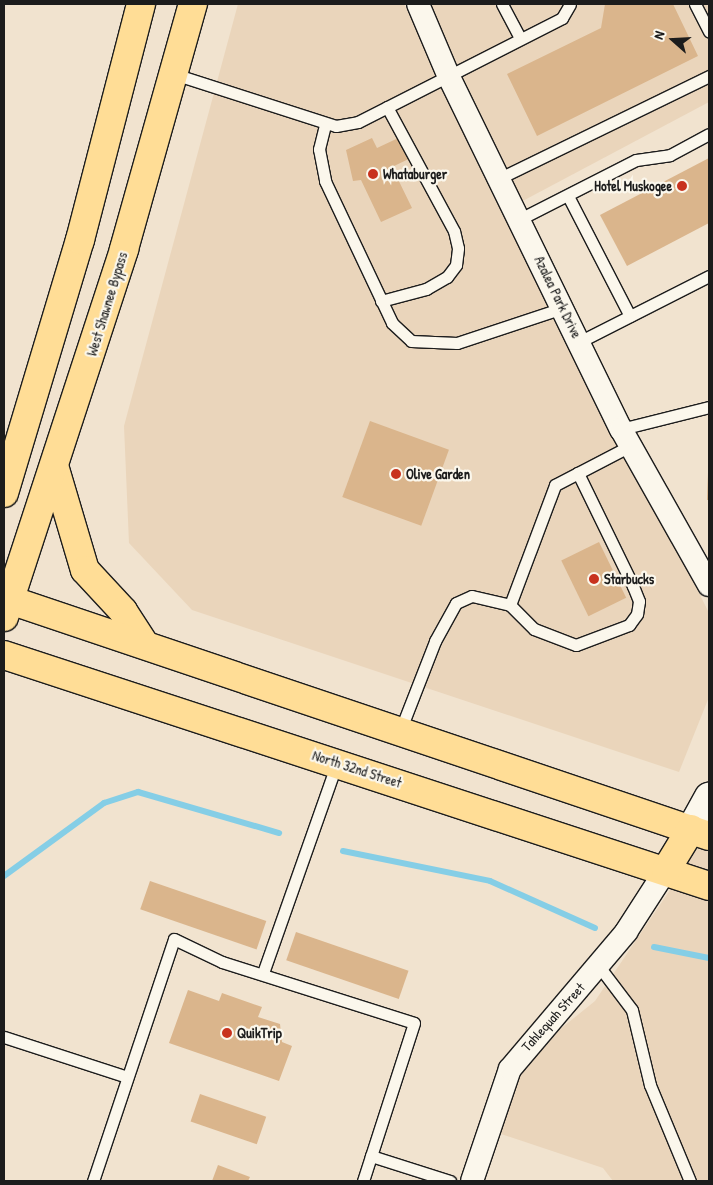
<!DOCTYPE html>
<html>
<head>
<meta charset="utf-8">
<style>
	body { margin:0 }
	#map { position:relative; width:713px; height:1185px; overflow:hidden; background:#f1e3cf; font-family:"Patrick Hand",sans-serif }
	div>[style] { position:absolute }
	.built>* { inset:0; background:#ead5bb }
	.stream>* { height:6px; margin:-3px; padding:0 3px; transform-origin:3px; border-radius:3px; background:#85cee6 }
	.building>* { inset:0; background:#dab58c; transform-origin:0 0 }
	.roads { filter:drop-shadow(1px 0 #1c1c1c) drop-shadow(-1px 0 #1c1c1c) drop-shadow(0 1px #1c1c1c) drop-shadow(0 -1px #1c1c1c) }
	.lane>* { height:11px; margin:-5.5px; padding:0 5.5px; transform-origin:5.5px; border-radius:5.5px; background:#fbf7ec }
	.street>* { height:22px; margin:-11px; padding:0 11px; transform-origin:11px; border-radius:11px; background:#fbf7ec }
	.secondary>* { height:28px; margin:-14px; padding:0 14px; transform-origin:14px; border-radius:14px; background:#fbf7ec }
	.highway>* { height:28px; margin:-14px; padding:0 14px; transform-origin:14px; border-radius:14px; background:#ffdd96 }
	.dots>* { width:14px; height:14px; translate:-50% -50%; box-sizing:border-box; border:2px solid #fbf7ec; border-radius:50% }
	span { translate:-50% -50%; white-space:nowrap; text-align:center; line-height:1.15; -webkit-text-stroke:4.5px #fbf7ec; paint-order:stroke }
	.poi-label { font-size:14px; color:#1c1c1c; font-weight:700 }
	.left { translate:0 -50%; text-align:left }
	.right { translate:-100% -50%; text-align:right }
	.street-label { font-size:14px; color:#1c1c1c }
	.frame { position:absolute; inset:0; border:5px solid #1c1c1c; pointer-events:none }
	.north { position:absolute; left:648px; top:15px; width:50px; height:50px; -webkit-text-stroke:4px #fbf7ec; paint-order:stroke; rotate:289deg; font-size:14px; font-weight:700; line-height:20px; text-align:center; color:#1c1c1c }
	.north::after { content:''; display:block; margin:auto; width:18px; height:22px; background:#1c1c1c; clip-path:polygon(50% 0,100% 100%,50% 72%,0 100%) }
</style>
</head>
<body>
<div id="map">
	<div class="built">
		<i style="clip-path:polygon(238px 4px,404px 4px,709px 613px,709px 697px,679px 772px,192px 610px,129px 543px,124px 426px)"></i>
		<i style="clip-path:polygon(428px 4px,709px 4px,709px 102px,517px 204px)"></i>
		<i style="clip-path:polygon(709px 790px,709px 1181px,613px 1181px,603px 1168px,495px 1132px,518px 1074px,543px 1043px,595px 1001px,674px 884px)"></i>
	</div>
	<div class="stream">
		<i style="left:343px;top:851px;width:150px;rotate:11.5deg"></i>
		<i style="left:490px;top:881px;width:115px;rotate:24.1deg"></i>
		<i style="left:4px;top:876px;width:124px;rotate:-36.1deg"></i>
		<i style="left:104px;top:803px;width:36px;rotate:-18deg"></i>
		<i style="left:138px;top:792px;width:147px;rotate:16.2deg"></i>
		<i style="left:654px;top:947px;width:56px;rotate:11.3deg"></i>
	</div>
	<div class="building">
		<i style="clip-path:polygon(605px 4px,673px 4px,698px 56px,537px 136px,507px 74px,601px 28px)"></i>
		<i style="clip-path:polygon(409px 133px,419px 154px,392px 167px,412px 208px,381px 222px,361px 180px,353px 181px,346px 150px,372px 138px,377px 148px)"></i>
		<i style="clip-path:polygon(709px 158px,709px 223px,627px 266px,600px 215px)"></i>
		<i style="left:370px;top:421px;width:84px;height:81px;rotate:20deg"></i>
		<i style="clip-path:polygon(708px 473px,709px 473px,709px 500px,707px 500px)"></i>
		<i style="left:599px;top:542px;width:62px;height:42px;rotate:64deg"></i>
		<i style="left:150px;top:881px;width:123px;height:30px;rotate:19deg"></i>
		<i style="left:296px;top:932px;width:119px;height:30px;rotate:19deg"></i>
		<i style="clip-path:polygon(188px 990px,219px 1001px,222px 993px,262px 1007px,258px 1017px,280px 1024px,282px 1042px,292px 1046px,279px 1081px,169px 1043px)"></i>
		<i style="left:200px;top:1094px;width:70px;height:29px;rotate:19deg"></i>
		<i style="clip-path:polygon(218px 1165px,250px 1177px,248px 1181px,212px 1181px)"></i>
	</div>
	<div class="roads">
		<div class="lane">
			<i style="left:502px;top:4px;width:38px;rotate:62deg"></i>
			<i style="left:695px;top:4px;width:31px;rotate:63deg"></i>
			<i style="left:174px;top:74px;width:170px;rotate:17.8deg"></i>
			<i style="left:336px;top:126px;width:22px;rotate:-10deg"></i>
			<i style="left:358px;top:122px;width:229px;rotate:-27deg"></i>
			<i style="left:562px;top:18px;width:16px;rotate:-60deg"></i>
			<i style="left:325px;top:125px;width:25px;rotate:104deg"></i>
			<i style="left:319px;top:149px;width:33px;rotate:79deg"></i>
			<i style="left:325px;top:181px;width:157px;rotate:64.7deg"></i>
			<i style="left:392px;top:323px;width:26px;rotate:43deg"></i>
			<i style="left:411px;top:341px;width:46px;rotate:2.5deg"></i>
			<i style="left:457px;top:343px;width:112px;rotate:-18.3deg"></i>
			<i style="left:500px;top:178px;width:233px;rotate:-26deg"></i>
			<i style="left:568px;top:196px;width:135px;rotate:62.7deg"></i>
			<i style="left:520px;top:219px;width:130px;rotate:-27deg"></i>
			<i style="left:636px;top:160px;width:34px;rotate:-8deg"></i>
			<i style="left:670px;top:155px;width:44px;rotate:-28.3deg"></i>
			<i style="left:381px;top:301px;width:47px;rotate:-14.9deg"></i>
			<i style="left:426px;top:289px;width:24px;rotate:-30deg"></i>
			<i style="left:447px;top:277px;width:15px;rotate:-53deg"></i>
			<i style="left:456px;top:265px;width:17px;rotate:-83deg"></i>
			<i style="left:458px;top:248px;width:17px;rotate:-103deg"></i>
			<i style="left:454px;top:231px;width:141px;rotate:-118.4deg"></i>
			<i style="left:579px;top:342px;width:146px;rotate:-26.9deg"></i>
			<i style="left:621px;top:429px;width:91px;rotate:-14deg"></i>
			<i style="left:510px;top:605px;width:34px;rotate:45deg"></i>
			<i style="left:534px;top:629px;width:45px;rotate:20.9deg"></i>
			<i style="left:576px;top:645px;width:57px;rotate:-20.7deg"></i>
			<i style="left:629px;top:625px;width:14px;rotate:-54deg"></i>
			<i style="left:637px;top:614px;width:13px;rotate:-81deg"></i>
			<i style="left:639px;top:601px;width:16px;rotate:-112deg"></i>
			<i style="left:633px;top:586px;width:126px;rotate:-116deg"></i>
			<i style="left:400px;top:731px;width:97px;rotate:-68.7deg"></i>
			<i style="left:435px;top:641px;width:43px;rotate:-61.1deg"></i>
			<i style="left:456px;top:603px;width:17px;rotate:-24deg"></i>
			<i style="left:472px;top:596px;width:39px;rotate:13deg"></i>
			<i style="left:510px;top:605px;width:128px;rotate:-69.4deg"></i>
			<i style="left:555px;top:485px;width:85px;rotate:-27.5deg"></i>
			<i style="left:598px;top:965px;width:56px;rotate:52.9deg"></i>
			<i style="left:632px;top:1010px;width:77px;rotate:76.5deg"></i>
			<i style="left:650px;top:1085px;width:104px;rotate:67.4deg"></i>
			<i style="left:263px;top:973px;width:223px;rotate:-70.6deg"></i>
			<i style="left:4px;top:1037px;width:129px;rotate:18deg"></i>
			<i style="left:371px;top:1156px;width:83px;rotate:17.6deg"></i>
			<i style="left:93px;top:1181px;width:255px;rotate:-71.5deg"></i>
			<i style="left:174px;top:939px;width:53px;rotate:25.6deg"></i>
			<i style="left:222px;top:962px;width:201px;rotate:17.6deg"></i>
			<i style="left:414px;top:1023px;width:166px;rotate:107.9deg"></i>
		</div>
		<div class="street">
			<i style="left:418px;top:4px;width:79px;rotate:67deg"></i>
			<i style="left:449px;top:77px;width:392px;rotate:64deg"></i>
			<i style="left:621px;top:429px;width:179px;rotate:60.6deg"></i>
			<i style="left:472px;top:1181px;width:118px;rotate:-71.3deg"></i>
			<i style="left:510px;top:1069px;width:180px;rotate:-49.7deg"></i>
			<i style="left:626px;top:932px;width:74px;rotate:-57.2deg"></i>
		</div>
		<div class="secondary">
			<i style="left:691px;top:829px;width:37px;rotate:-61deg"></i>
		</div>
		<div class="highway">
			<i style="left:55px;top:469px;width:105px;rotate:73.5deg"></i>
			<i style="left:85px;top:570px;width:56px;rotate:47.2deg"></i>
			<i style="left:123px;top:611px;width:40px;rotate:57.1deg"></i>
			<i style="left:4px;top:493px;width:264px;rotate:-73.3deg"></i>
			<i style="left:80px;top:240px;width:244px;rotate:-75.5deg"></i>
			<i style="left:4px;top:598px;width:744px;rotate:18.65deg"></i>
			<i style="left:4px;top:617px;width:387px;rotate:-71.9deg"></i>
			<i style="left:124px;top:249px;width:255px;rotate:-74.3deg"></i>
			<i style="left:4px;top:655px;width:742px;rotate:18.14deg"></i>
			<i style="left:666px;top:870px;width:48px;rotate:-58.6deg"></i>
		</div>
	</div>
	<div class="dots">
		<i style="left:373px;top:174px;background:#c8321e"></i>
		<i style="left:682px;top:186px;background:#c8321e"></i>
		<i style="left:396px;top:474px;background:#c8321e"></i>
		<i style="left:594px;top:579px;background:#c8321e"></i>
		<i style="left:227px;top:1033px;background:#c8321e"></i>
	</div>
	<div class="poi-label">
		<span class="left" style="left:383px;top:174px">Whataburger</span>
		<span class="right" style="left:672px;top:186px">Hotel Muskogee</span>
		<span class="left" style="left:406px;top:474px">Olive Garden</span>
		<span class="left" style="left:604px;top:579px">Starbucks</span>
		<span class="left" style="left:237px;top:1033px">QuikTrip</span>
	</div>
	<div class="street-label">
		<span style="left:558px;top:297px;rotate:64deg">Azalea Park Drive</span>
		<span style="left:107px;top:304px;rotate:-73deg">West Shawnee Bypass</span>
		<span style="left:357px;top:769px;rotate:18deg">North 32nd Street</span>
		<span style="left:553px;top:1017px;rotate:-48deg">Tahlequah Street</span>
	</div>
	<div class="frame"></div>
	<div class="north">N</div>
</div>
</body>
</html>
